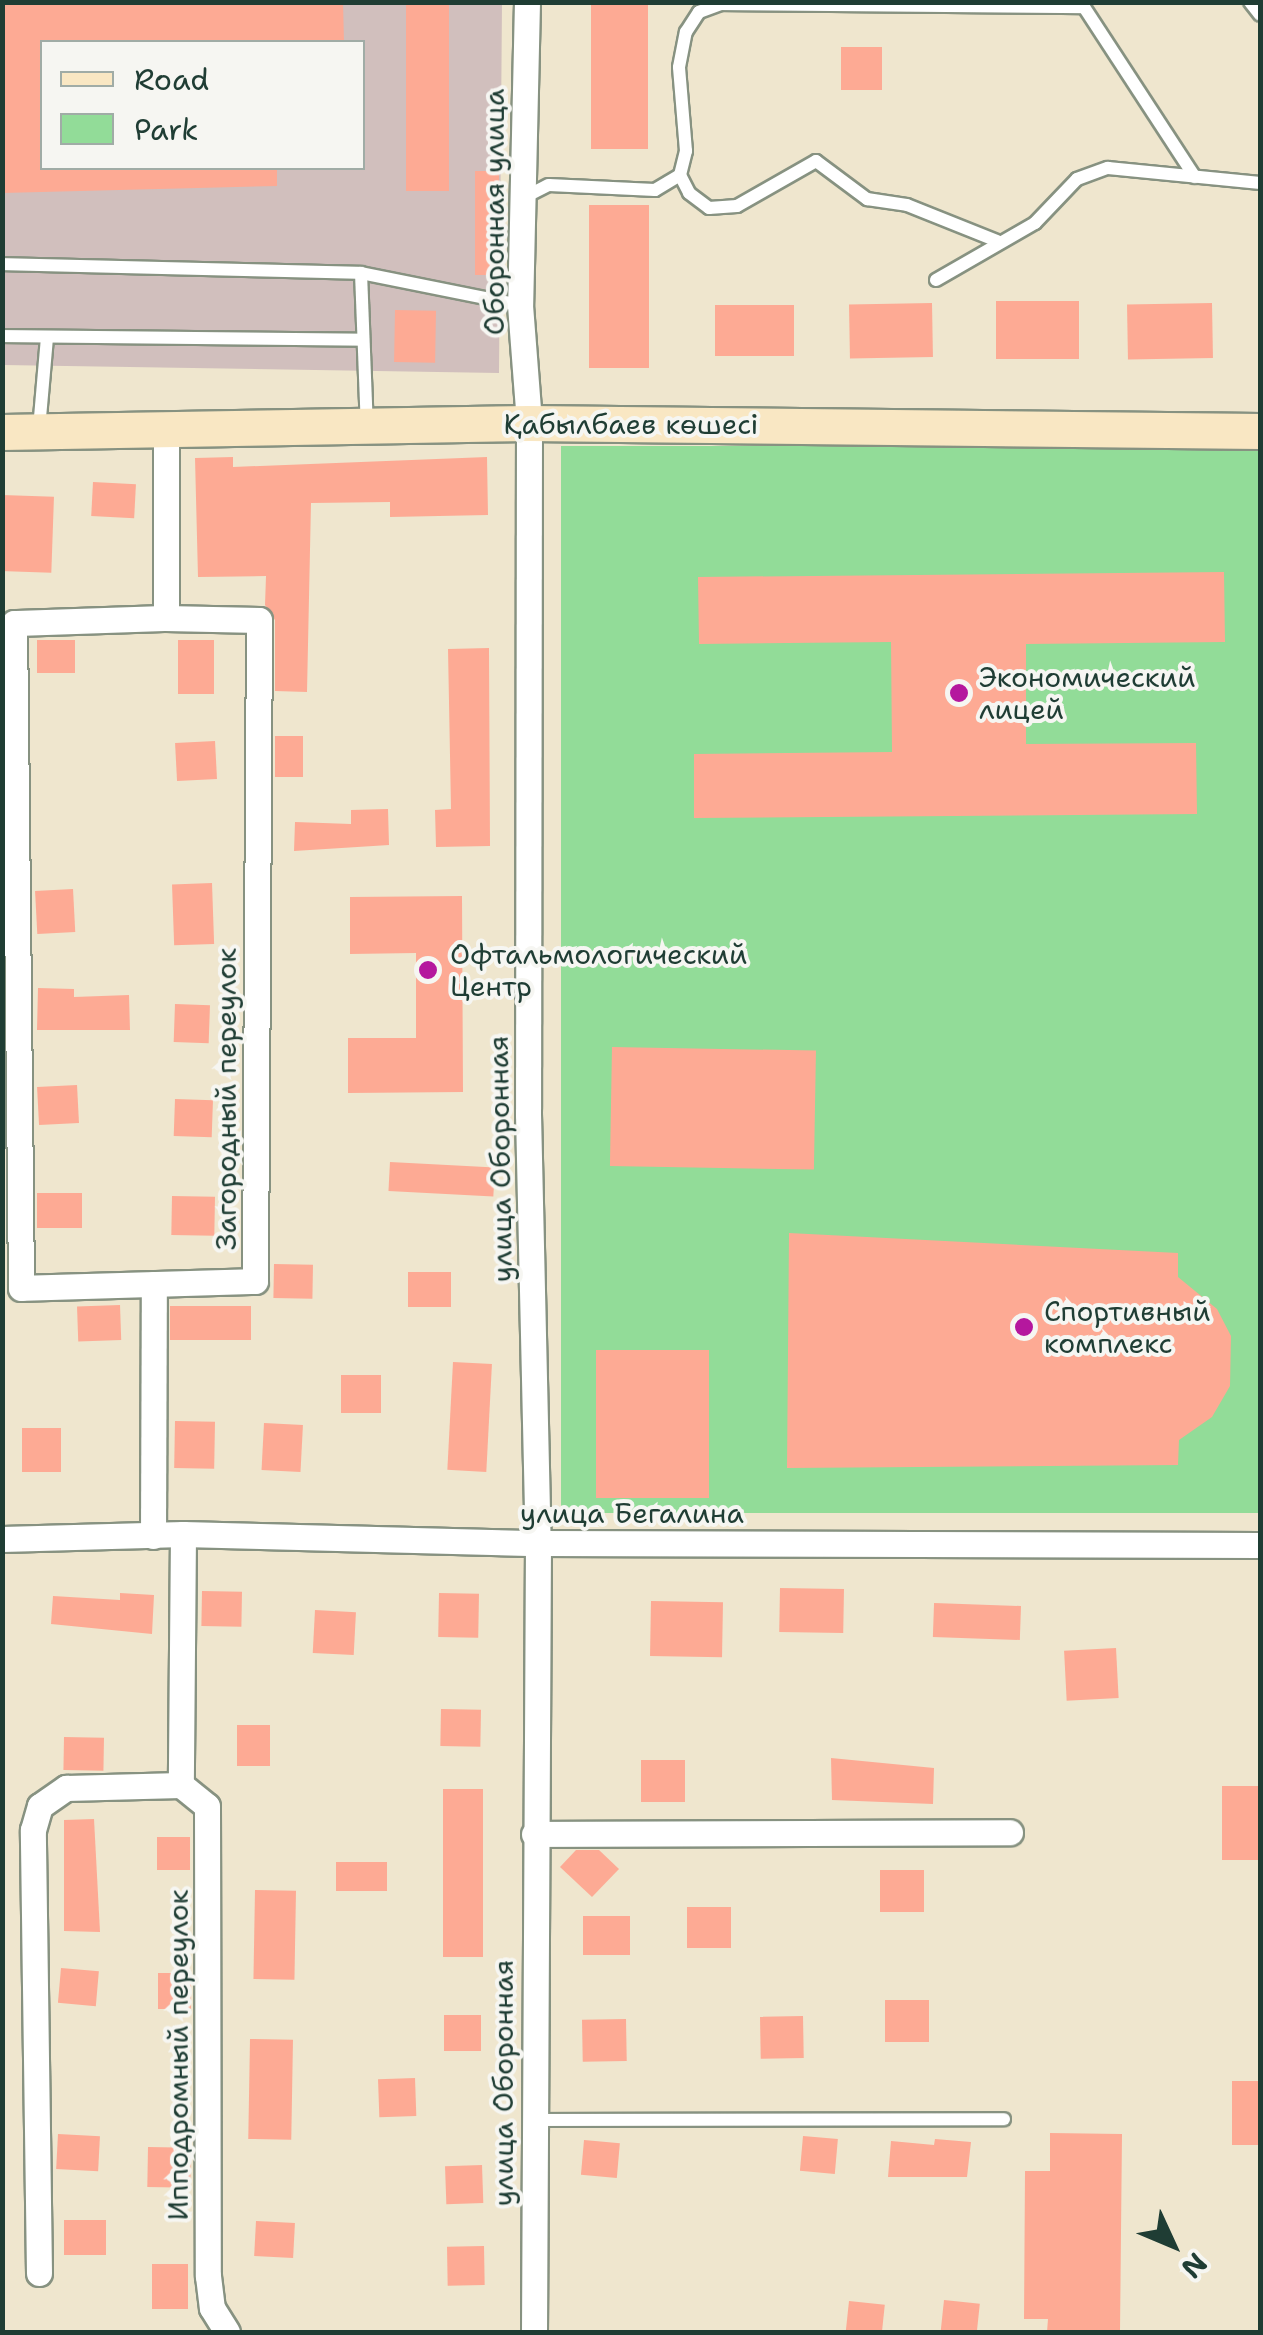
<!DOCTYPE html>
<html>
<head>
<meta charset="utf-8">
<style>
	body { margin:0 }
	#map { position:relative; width:1263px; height:2335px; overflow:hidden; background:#efe6ce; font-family:"Shantell Sans",sans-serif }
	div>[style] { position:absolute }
	.industrial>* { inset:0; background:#d1bfbd }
	.green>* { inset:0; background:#92dc98; transform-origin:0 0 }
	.building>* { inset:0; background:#fdaa94; transform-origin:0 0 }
	.roads { filter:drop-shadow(2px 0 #879281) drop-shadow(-2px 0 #879281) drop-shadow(0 2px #879281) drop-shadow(0 -2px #879281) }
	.lane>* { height:12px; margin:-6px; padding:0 6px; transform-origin:6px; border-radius:6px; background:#fff }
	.street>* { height:25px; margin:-12.5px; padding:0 12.5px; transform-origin:12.5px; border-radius:12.5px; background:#fff }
	.secondary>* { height:35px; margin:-17.5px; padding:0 17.5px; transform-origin:17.5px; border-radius:17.5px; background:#f9e7c3 }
	.dots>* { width:28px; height:28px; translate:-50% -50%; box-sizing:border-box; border:5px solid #f6f6f2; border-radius:50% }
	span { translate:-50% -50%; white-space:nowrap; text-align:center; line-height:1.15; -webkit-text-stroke:8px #f6f6f2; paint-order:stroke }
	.street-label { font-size:28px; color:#1f3d34 }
	.poi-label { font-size:28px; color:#1f3d34 }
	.left { translate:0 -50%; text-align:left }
	.frame { position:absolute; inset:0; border:5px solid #1f3d34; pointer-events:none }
	.legend { position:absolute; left:40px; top:40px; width:325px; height:130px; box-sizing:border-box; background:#f6f6f2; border:2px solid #a0aca6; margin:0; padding:12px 18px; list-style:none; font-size:30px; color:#1f3d34 }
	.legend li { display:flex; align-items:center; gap:20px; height:50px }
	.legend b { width:50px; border:2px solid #a0aca6 }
	.north { position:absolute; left:1123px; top:2195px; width:100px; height:100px; -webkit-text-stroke:8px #f6f6f2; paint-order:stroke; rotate:134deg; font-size:28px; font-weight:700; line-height:40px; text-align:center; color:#1f3d34 }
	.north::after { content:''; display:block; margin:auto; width:35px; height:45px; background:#1f3d34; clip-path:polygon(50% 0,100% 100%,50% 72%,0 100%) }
</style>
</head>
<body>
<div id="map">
	<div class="industrial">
		<i style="clip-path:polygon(evenodd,3px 3px,502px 3px,499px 373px,3px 365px,3px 3px,42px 42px,362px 42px,362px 168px,42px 168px,42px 42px)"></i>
	</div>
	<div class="green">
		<i style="left:1260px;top:446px;width:1067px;height:699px;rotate:90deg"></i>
	</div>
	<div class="building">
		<i style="clip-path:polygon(2px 2px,343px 2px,344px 42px,42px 42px,42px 168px,277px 168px,277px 186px,2px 193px)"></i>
		<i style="left:406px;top:2px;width:43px;height:189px"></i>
		<i style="left:591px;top:2px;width:57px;height:147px"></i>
		<i style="left:841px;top:47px;width:41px;height:43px"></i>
		<i style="left:475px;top:171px;width:24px;height:104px"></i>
		<i style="left:589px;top:205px;width:60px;height:163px"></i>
		<i style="left:996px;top:301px;width:83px;height:58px"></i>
		<i style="left:932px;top:303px;width:54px;height:83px;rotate:89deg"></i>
		<i style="left:1212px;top:303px;width:55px;height:85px;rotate:89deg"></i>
		<i style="left:794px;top:305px;width:51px;height:79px;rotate:90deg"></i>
		<i style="left:395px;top:310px;width:41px;height:52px;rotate:1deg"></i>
		<i style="clip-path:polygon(233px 457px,233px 467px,487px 457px,488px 515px,390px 517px,390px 502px,311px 503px,307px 692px,275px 691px,275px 620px,265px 605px,266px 576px,198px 577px,195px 458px)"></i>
		<i style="left:93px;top:482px;width:43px;height:34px;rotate:3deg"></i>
		<i style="left:2px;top:495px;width:52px;height:76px;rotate:2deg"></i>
		<i style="clip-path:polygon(1224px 572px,1225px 642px,1026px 644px,1026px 744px,1196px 743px,1197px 814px,694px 818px,694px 754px,892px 752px,891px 642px,699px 644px,698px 577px)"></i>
		<i style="left:37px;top:640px;width:38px;height:33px"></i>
		<i style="left:178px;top:640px;width:36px;height:54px"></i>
		<i style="clip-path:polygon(489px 648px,490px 846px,436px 847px,435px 810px,451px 809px,448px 649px)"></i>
		<i style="left:275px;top:736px;width:28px;height:41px"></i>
		<i style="left:215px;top:741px;width:38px;height:40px;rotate:87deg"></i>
		<i style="clip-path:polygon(388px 809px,389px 845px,294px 851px,295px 822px,351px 824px,351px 810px)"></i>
		<i style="left:212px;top:883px;width:61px;height:40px;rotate:88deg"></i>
		<i style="left:73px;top:889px;width:43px;height:38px;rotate:87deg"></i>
		<i style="clip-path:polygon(462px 896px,463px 1092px,348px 1093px,348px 1038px,416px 1038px,416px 953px,350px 954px,350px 897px)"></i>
		<i style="clip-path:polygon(38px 988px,74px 989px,74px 997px,129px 995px,130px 1030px,37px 1030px)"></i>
		<i style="left:175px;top:1004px;width:35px;height:38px;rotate:2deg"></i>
		<i style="left:612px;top:1047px;width:204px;height:119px;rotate:1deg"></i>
		<i style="left:77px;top:1085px;width:38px;height:40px;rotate:87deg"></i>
		<i style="left:175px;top:1099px;width:38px;height:37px;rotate:2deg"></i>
		<i style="left:390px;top:1162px;width:105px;height:29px;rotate:3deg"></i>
		<i style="left:37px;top:1193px;width:45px;height:35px"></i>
		<i style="left:172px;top:1196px;width:43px;height:39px;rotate:1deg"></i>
		<i style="clip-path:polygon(789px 1233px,1178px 1253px,1178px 1277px,1217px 1309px,1231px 1336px,1230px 1386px,1212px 1417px,1179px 1440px,1178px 1465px,787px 1468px)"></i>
		<i style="left:274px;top:1264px;width:39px;height:34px;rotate:1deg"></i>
		<i style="left:408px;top:1272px;width:43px;height:35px"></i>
		<i style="left:120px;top:1305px;width:35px;height:43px;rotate:88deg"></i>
		<i style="left:170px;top:1306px;width:81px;height:34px"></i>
		<i style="left:596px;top:1350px;width:113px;height:148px"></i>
		<i style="left:453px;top:1362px;width:39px;height:108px;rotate:3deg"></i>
		<i style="left:381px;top:1375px;width:38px;height:40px;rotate:90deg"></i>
		<i style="left:175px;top:1421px;width:40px;height:47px;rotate:1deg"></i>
		<i style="left:264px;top:1423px;width:39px;height:47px;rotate:3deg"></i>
		<i style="left:22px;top:1428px;width:39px;height:44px"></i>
		<i style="left:780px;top:1588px;width:64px;height:44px;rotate:1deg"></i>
		<i style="left:202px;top:1591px;width:40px;height:35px;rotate:1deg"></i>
		<i style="clip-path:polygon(120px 1593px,154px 1595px,152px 1634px,51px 1624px,53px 1596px,120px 1600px)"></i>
		<i style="left:439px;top:1593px;width:40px;height:44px;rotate:1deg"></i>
		<i style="left:651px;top:1601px;width:72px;height:55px;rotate:1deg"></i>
		<i style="left:1021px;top:1606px;width:34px;height:87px;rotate:92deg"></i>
		<i style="left:315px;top:1610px;width:41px;height:43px;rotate:3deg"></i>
		<i style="left:1116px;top:1648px;width:50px;height:52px;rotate:87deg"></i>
		<i style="left:441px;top:1709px;width:40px;height:37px;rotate:1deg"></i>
		<i style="left:237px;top:1725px;width:33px;height:41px"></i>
		<i style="left:64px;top:1737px;width:40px;height:33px;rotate:1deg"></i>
		<i style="clip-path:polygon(831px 1758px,934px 1768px,933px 1804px,832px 1800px)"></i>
		<i style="left:685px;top:1760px;width:42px;height:44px;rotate:90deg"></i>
		<i style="left:1222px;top:1786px;width:38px;height:74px"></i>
		<i style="left:483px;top:1789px;width:168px;height:40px;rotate:90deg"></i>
		<i style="clip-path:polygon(94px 1819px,100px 1932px,64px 1931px,64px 1820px)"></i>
		<i style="left:157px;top:1837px;width:33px;height:33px"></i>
		<i style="clip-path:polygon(576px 1850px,599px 1850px,619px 1869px,592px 1897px,560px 1867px)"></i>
		<i style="left:336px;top:1862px;width:51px;height:29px"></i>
		<i style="left:924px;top:1870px;width:42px;height:44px;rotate:90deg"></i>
		<i style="left:255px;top:1890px;width:41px;height:89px;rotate:1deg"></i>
		<i style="left:731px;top:1907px;width:41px;height:44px;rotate:90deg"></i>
		<i style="left:583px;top:1916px;width:47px;height:39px"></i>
		<i style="left:61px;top:1968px;width:38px;height:35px;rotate:5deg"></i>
		<i style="left:158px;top:1973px;width:33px;height:36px"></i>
		<i style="left:929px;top:2000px;width:42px;height:44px;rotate:90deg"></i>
		<i style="left:481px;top:2015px;width:36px;height:37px;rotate:90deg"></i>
		<i style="left:803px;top:2016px;width:42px;height:43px;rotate:89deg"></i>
		<i style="left:626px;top:2019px;width:42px;height:44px;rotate:89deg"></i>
		<i style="left:250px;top:2039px;width:43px;height:100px;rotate:1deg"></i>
		<i style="left:415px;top:2078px;width:38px;height:37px;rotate:88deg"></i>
		<i style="left:1260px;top:2081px;width:64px;height:28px;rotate:90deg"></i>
		<i style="clip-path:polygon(1050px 2133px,1122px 2134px,1120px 2332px,1047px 2332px,1048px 2319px,1024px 2319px,1025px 2171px,1050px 2171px)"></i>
		<i style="left:58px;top:2134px;width:42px;height:35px;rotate:3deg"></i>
		<i style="left:803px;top:2136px;width:35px;height:35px;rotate:5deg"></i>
		<i style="clip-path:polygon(935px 2139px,971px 2142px,967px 2177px,888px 2177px,891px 2141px,934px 2145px)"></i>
		<i style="left:584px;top:2140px;width:36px;height:35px;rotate:5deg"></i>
		<i style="left:148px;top:2147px;width:43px;height:40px;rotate:1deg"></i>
		<i style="left:482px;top:2165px;width:38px;height:37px;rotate:88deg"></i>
		<i style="left:64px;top:2220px;width:42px;height:35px"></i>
		<i style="left:256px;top:2221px;width:39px;height:35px;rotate:3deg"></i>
		<i style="left:484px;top:2246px;width:39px;height:37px;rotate:89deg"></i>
		<i style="left:152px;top:2264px;width:36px;height:45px"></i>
		<i style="left:944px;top:2300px;width:36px;height:32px;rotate:6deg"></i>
		<i style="left:849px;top:2301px;width:36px;height:31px;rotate:6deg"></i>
	</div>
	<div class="roads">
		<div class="lane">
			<i style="left:1250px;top:2px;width:16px;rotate:52deg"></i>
			<i style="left:680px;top:175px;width:20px;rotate:63deg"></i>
			<i style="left:689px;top:193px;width:25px;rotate:37deg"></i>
			<i style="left:709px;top:208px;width:28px;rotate:-4deg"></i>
			<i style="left:737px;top:206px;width:91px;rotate:-29.7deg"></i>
			<i style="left:816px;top:161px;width:64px;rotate:36.7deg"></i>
			<i style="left:867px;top:199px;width:40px;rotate:8.5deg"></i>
			<i style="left:907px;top:205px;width:97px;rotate:21.8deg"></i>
			<i style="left:521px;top:199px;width:31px;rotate:-27deg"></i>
			<i style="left:549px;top:185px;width:106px;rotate:2.7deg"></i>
			<i style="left:655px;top:190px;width:29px;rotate:-31deg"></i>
			<i style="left:680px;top:175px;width:25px;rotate:-76deg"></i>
			<i style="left:686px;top:151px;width:84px;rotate:-94.8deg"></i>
			<i style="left:679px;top:67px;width:36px;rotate:-79deg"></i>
			<i style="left:686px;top:32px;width:24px;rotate:-57deg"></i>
			<i style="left:699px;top:12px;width:23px;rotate:-20deg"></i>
			<i style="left:721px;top:4px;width:363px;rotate:0.5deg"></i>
			<i style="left:1084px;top:7px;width:203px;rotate:56.9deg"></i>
			<i style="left:2px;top:264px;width:359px;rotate:1.4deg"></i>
			<i style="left:361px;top:273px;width:162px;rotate:11.4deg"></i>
			<i style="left:361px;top:273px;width:153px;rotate:87.8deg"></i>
			<i style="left:936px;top:280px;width:114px;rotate:-29.9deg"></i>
			<i style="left:1035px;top:223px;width:61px;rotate:-46.3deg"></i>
			<i style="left:1077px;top:179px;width:33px;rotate:-20deg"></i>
			<i style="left:1108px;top:168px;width:153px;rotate:5.6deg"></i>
			<i style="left:2px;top:336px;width:360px;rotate:0.6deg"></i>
			<i style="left:39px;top:429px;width:92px;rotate:-85deg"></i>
			<i style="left:531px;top:2120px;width:473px;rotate:-0.1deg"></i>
		</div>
		<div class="street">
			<i style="left:527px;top:2px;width:303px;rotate:91.3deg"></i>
			<i style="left:520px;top:305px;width:118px;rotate:85.6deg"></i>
			<i style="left:529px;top:423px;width:691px;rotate:90.08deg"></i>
			<i style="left:528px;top:1114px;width:429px;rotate:88.7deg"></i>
			<i style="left:538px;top:1543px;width:789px;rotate:90.29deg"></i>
			<i style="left:166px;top:618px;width:93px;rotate:1.2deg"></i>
			<i style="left:259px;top:620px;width:661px;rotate:90.35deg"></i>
			<i style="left:255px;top:1281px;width:234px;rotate:178.3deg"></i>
			<i style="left:21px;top:1288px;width:665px;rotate:-90.6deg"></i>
			<i style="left:14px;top:623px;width:152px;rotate:-1.9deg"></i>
			<i style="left:166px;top:618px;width:186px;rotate:-90deg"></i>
			<i style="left:183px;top:1534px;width:251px;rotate:90.5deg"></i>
			<i style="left:181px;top:1785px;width:33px;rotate:39deg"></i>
			<i style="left:207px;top:1806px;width:470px;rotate:89.9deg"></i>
			<i style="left:208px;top:2276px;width:32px;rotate:83deg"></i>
			<i style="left:212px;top:2308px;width:28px;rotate:58deg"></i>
			<i style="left:153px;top:1536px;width:252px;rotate:-89.8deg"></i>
			<i style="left:2px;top:1539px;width:181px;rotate:-1.6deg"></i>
			<i style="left:183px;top:1534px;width:355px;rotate:1.5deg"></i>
			<i style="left:538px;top:1543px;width:722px;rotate:0.16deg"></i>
			<i style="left:534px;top:1834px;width:476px;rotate:-0.2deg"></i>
			<i style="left:39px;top:2273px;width:443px;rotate:-90.8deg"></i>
			<i style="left:33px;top:1830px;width:25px;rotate:-74deg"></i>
			<i style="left:40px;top:1806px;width:32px;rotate:-35deg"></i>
			<i style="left:66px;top:1788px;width:115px;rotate:-1.5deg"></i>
		</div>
		<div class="secondary">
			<i style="left:2px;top:432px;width:527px;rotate:-0.98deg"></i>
			<i style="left:529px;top:423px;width:731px;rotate:0.63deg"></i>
		</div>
	</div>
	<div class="dots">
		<i style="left:959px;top:693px;background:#b5179e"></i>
		<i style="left:428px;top:970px;background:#b5179e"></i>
		<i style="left:1024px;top:1327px;background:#b5179e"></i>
	</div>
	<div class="street-label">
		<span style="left:494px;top:212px;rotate:-90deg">Оборонная улица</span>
		<span style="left:631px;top:424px">Қабылбаев көшесі</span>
		<span style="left:226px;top:1099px;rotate:-90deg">Загородный переулок</span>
		<span style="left:500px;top:1159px;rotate:-91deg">улица Оборонная</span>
		<span style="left:632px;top:1513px">улица Бегалина</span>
		<span style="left:178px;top:2055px;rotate:-90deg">Ипподромный переулок</span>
		<span style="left:503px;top:2083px;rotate:-90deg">улица Оборонная</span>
	</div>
	<div class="poi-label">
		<span class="left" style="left:979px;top:693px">Экономический<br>лицей</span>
		<span class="left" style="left:450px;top:970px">Офтальмологический<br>Центр</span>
		<span class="left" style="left:1044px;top:1327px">Спортивный<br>комплекс</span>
	</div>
	<div class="frame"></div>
	<ul class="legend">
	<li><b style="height:12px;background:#f9e7c3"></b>Road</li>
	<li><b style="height:28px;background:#92dc98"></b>Park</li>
	</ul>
	<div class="north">N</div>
</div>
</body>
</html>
